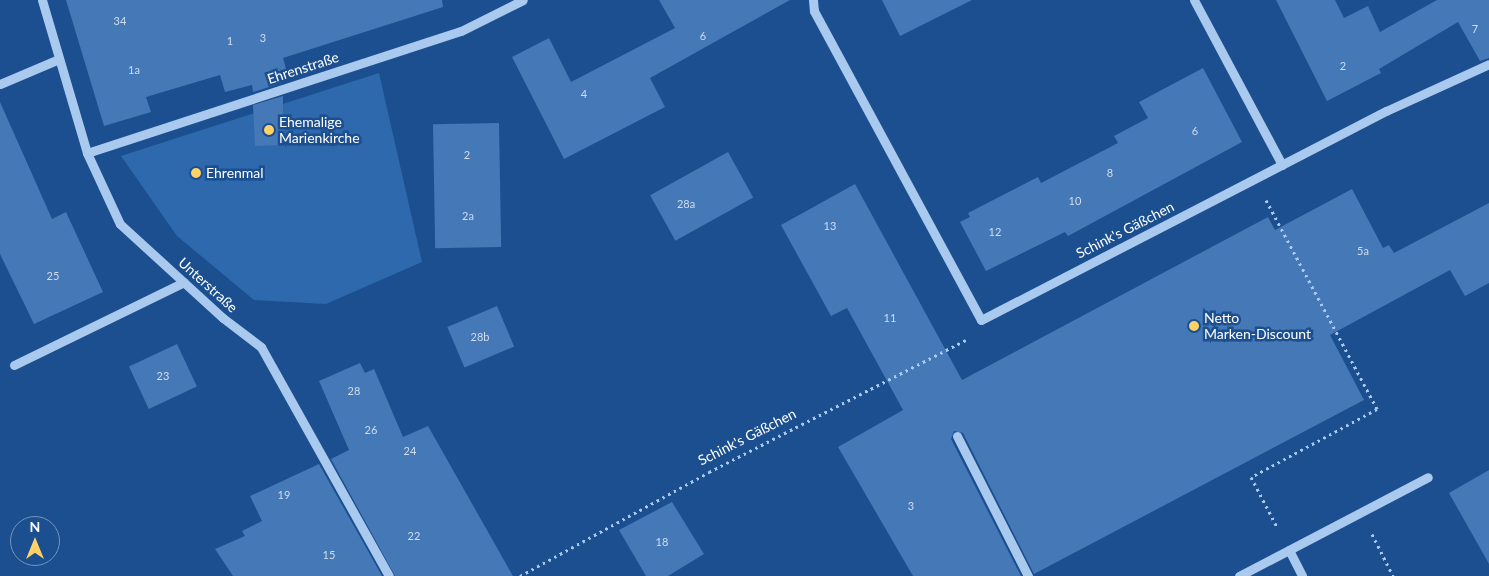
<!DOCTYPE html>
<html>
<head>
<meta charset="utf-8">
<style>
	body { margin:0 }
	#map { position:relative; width:1489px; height:576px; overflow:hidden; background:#1b4f8f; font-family:Lato,sans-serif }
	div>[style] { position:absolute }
	.green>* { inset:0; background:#2e69ad }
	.building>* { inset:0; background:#4478b7; transform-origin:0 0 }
	.path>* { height:3px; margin-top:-1.5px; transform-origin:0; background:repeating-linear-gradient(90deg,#a9c9ee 0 2.5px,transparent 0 6.5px) }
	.minor>* { height:9px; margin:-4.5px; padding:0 4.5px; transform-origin:4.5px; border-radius:4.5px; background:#a9c9ee }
	.dots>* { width:14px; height:14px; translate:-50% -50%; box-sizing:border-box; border:2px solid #1b4f8f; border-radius:50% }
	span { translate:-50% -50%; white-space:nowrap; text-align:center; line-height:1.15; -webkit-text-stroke:5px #1b4f8f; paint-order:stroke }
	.number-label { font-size:11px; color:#d0dded }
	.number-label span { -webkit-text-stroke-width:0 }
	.street-label { font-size:14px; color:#fff }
	.poi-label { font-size:14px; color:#fff }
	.left { translate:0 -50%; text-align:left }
	.north { position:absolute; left:10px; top:516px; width:50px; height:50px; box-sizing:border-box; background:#1b4f8f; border:1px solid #7695bc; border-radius:50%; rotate:0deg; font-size:14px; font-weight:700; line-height:20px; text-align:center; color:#fff }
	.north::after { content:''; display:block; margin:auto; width:18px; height:22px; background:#ffd166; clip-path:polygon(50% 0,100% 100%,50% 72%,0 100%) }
</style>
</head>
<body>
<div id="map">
	<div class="green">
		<i style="clip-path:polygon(379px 73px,422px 262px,326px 304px,254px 300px,177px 236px,121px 156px)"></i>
	</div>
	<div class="building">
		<i style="clip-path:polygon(66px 0,442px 0,443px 7px,283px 58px,288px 76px,282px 77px,282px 83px,253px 92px,252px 85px,225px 92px,220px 75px,146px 97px,151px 112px,104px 126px)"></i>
		<i style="clip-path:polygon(659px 0,790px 0,650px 78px,665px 107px,564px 159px,512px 57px,549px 38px,571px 82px,675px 28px)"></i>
		<i style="clip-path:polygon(882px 0,972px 0,900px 36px)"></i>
		<i style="clip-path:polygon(1276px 0,1335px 0,1344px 18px,1368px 6px,1380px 32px,1437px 0,1489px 0,1489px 58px,1480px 61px,1458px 22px,1379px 69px,1381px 73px,1327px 101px)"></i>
		<i style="clip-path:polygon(1203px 68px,1242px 142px,1068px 236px,1065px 232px,986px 271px,960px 222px,970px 217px,968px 213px,1038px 177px,1041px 183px,1118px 143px,1114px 136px,1148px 118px,1139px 102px)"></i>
		<i style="clip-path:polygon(283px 96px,283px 145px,255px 146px,253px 105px)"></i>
		<i style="clip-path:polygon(0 102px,52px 219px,66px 212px,103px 292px,34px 324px,0 254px)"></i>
		<i style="left:499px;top:123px;width:124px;height:66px;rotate:89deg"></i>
		<i style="left:728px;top:152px;width:52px;height:89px;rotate:61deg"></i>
		<i style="clip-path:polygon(855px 184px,962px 380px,1268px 217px,1275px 230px,1352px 189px,1383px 248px,1389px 245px,1394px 253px,1489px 203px,1489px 283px,1465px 296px,1450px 270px,1330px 335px,1364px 400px,1034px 574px,963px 433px,954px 431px,951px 439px,1021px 576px,913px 576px,838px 447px,903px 410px,847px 308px,831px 316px,781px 225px)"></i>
		<i style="left:497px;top:306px;width:44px;height:54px;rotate:67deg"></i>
		<i style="left:177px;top:344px;width:47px;height:53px;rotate:65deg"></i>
		<i style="clip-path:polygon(360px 363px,365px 373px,374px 369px,403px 437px,428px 426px,513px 576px,395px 576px,331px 459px,349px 450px,319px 381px)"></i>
		<i style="clip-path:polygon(319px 464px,382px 576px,233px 576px,215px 549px,245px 536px,242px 531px,262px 521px,250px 496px)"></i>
		<i style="clip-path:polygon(1489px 470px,1489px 564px,1449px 493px)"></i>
		<i style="clip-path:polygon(672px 502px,704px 554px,668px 576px,646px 576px,619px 530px)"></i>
	</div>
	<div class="path">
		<i style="left:1266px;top:200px;width:237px;rotate:62deg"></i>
		<i style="left:1377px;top:409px;width:143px;rotate:151.6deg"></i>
		<i style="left:1251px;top:477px;width:56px;rotate:62.5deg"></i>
		<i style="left:1372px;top:534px;width:47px;rotate:63.4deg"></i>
		<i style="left:520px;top:576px;width:216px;rotate:-28.8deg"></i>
		<i style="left:709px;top:472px;width:289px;rotate:-27.2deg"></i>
	</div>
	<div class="minor">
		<i style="left:42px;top:0;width:159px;rotate:73.6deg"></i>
		<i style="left:87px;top:153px;width:78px;rotate:65.1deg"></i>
		<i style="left:120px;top:224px;width:139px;rotate:42.4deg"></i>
		<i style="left:223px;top:318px;width:48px;rotate:37.3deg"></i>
		<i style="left:261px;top:347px;width:262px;rotate:60.8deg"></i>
		<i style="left:813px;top:0;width:11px;rotate:85deg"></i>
		<i style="left:814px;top:11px;width:351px;rotate:61.6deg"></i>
		<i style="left:981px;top:320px;width:456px;rotate:-27.3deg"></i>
		<i style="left:1386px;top:111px;width:113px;rotate:-24.5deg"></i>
		<i style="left:1194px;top:0;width:187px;rotate:61.9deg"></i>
		<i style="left:0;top:84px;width:64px;rotate:-23deg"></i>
		<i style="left:87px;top:153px;width:393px;rotate:-18.1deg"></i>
		<i style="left:461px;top:31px;width:69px;rotate:-26.6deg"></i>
		<i style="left:14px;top:365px;width:189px;rotate:-26deg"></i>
		<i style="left:957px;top:436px;width:157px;rotate:63.1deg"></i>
		<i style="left:1289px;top:550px;width:29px;rotate:63deg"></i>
		<i style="left:1239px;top:576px;width:213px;rotate:-27.6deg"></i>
	</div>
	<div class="dots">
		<i style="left:269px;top:130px;background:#ffd166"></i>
		<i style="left:196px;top:173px;background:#ffd166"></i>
		<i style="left:1194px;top:326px;background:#ffd166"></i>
	</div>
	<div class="number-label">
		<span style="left:120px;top:21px">34</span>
		<span style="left:1475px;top:29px">7</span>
		<span style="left:703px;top:36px">6</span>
		<span style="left:263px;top:38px">3</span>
		<span style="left:230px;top:41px">1</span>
		<span style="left:1343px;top:66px">2</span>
		<span style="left:134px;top:70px">1a</span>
		<span style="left:584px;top:94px">4</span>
		<span style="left:1195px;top:131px">6</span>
		<span style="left:467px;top:155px">2</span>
		<span style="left:1110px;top:173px">8</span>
		<span style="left:1075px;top:201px">10</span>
		<span style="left:686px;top:204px">28a</span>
		<span style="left:468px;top:216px">2a</span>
		<span style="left:830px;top:226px">13</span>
		<span style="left:995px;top:232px">12</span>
		<span style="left:1363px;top:251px">5a</span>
		<span style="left:53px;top:276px">25</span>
		<span style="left:890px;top:318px">11</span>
		<span style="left:480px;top:337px">28b</span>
		<span style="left:163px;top:376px">23</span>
		<span style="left:354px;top:391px">28</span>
		<span style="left:371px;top:430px">26</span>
		<span style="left:410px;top:451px">24</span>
		<span style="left:284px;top:495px">19</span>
		<span style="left:911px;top:506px">3</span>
		<span style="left:414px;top:536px">22</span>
		<span style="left:662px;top:542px">18</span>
		<span style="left:329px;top:555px">15</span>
	</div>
	<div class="street-label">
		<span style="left:303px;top:68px;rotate:-18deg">Ehrenstraße</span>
		<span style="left:1125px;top:230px;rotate:-27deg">Schink's Gäßchen</span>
		<span style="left:208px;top:285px;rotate:42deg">Unterstraße</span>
		<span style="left:747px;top:437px;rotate:-27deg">Schink's Gäßchen</span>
	</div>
	<div class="poi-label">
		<span class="left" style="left:279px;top:130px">Ehemalige<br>Marienkirche</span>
		<span class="left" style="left:206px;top:173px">Ehrenmal</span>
		<span class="left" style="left:1204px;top:326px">Netto<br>Marken-Discount</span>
	</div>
	<div class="north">N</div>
</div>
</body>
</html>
